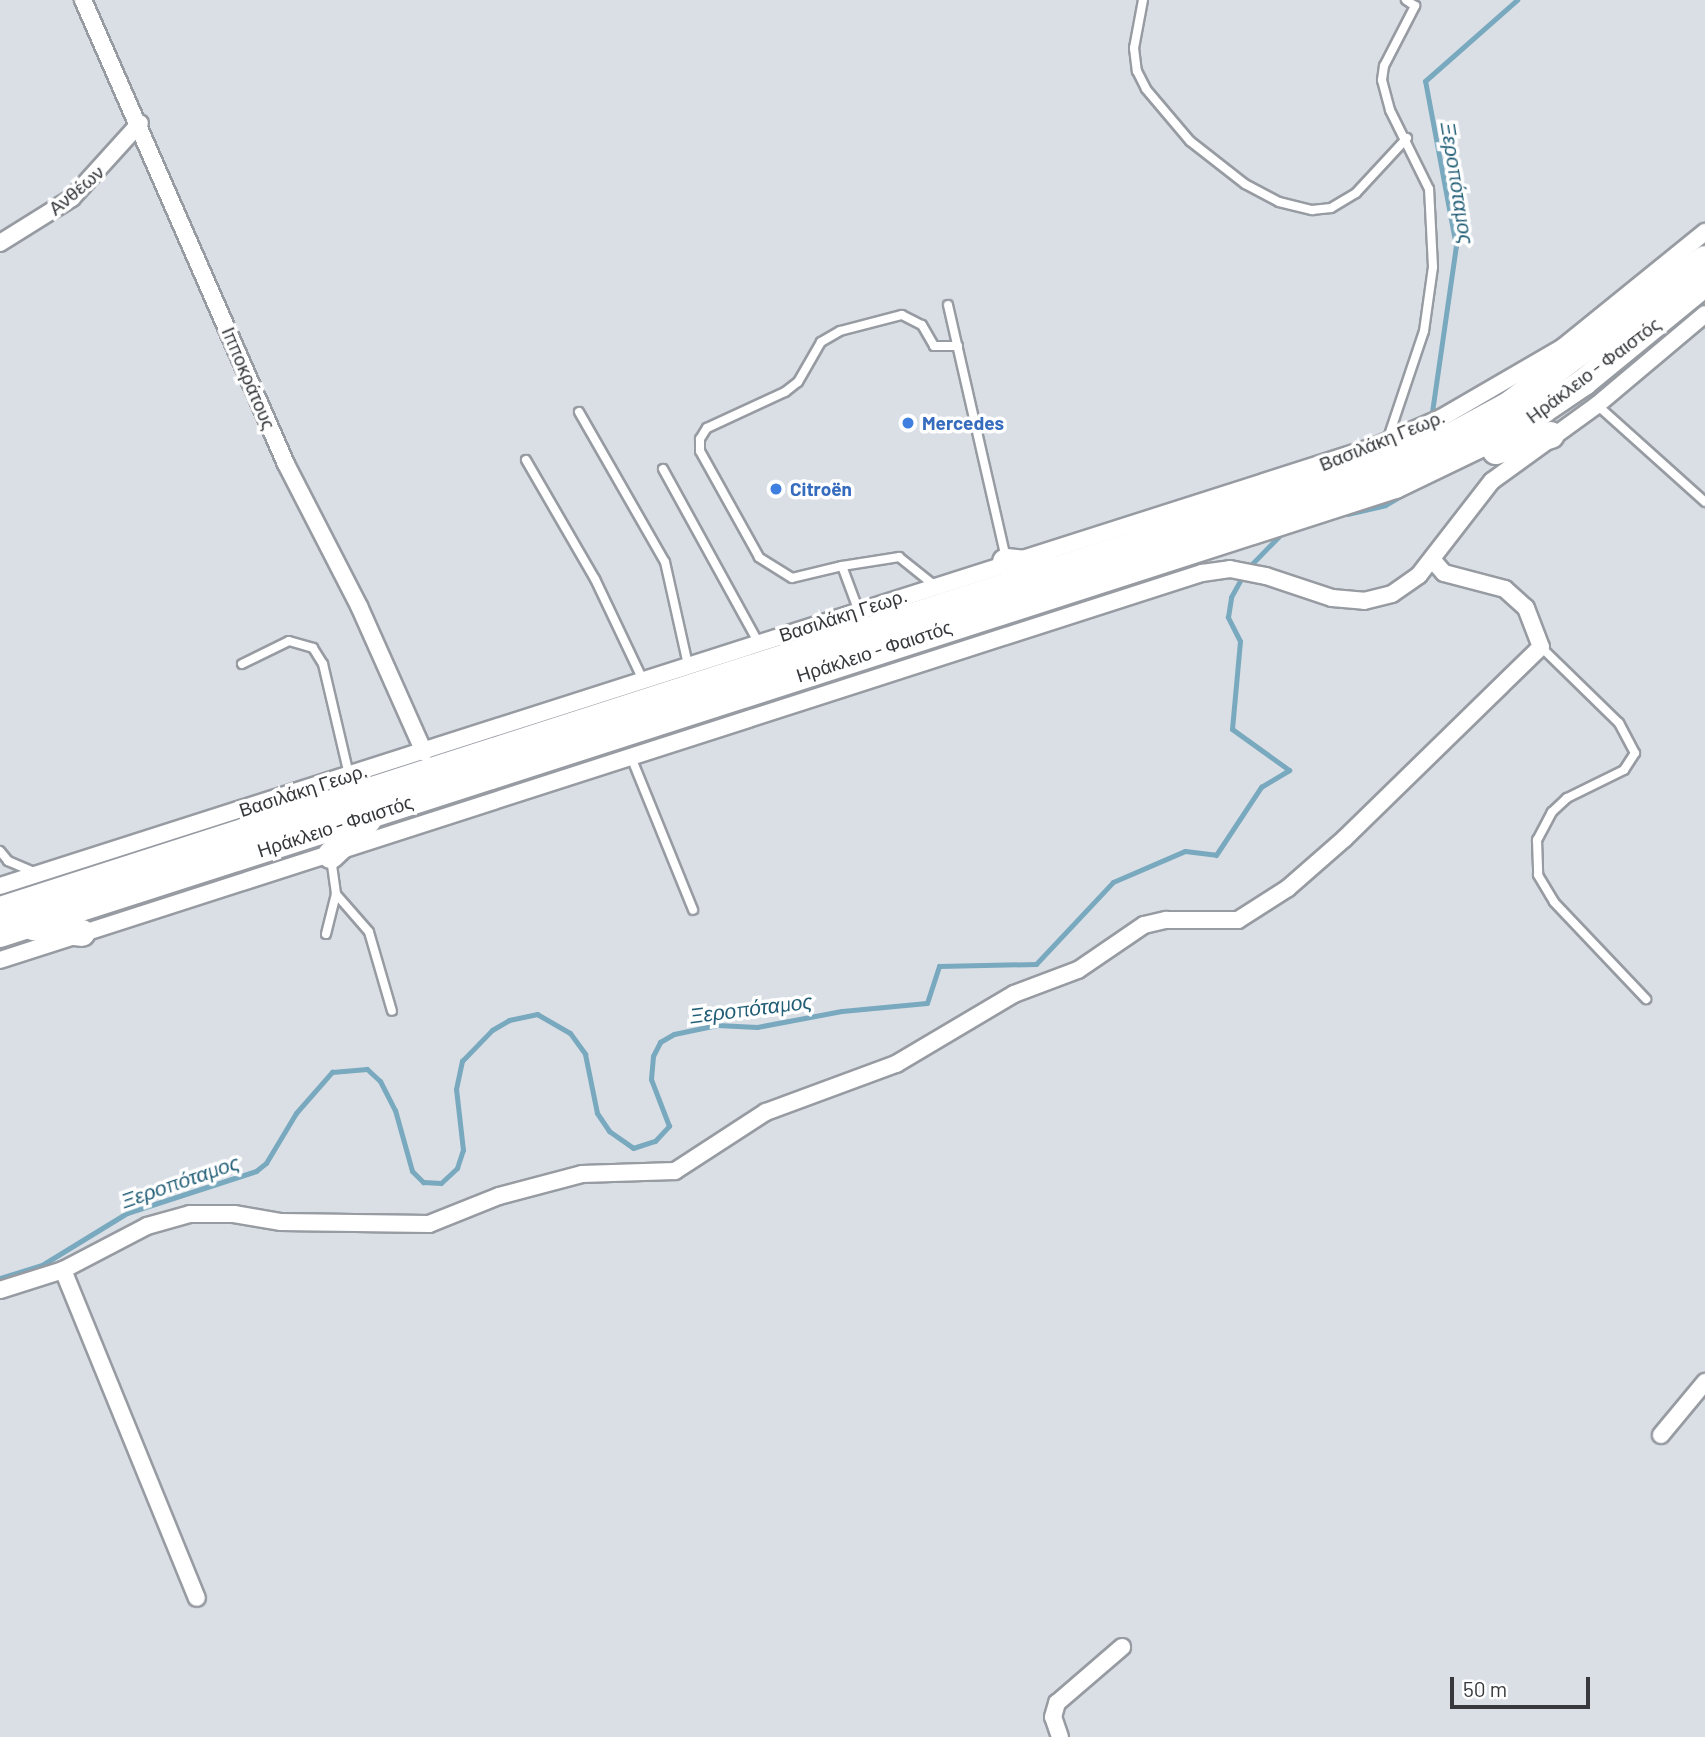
<!DOCTYPE html>
<html>
<head>
<meta charset="utf-8">
<style>
	body { margin:0 }
	#map { position:relative; width:1705px; height:1737px; overflow:hidden; background:#dadfe6; font-family:Barlow,sans-serif }
	div>[style] { position:absolute }
	.stream>* { height:5px; margin:-2.5px; padding:0 2.5px; transform-origin:2.5px; border-radius:2.5px; background:#79a9be }
	.roads { filter:drop-shadow(2px 0 #979ba2) drop-shadow(-2px 0 #979ba2) drop-shadow(0 2px #979ba2) drop-shadow(0 -2px #979ba2) }
	.service>* { height:8px; margin:-4px; padding:0 4px; transform-origin:4px; border-radius:4px; background:#fff }
	.minor>* { height:16px; margin:-8px; padding:0 8px; transform-origin:8px; border-radius:8px; background:#fff }
	.primary>* { height:26px; margin:-13px; padding:0 13px; transform-origin:13px; border-radius:13px; background:#fff }
	.dots>* { width:19px; height:19px; translate:-50% -50%; box-sizing:border-box; border:4px solid #fff; border-radius:50% }
	span { translate:-50% -50%; white-space:nowrap; text-align:center; line-height:1.15; -webkit-text-stroke:7px #fff; paint-order:stroke }
	.street-label { font-size:19px; color:#36383b }
	.shop-label { font-size:19px; color:#366cbe; font-weight:700 }
	.left { translate:0 -50%; text-align:left }
	.water-label { font-size:21px; color:#215e76; font-style:italic }
	.scale { position:absolute; left:1450px; top:1677px; width:140px; height:32px; box-sizing:border-box; border:4px solid #36383b; border-top:0; padding-left:9px; font-size:21px; line-height:24px; white-space:nowrap; color:#36383b; -webkit-text-stroke:5px #fff; paint-order:stroke }
</style>
</head>
<body>
<div id="map">
	<div class="stream">
		<i style="left:1432px;top:412px;width:168px;rotate:-81.8deg"></i>
		<i style="left:1456px;top:246px;width:168px;rotate:-100.6deg"></i>
		<i style="left:1425px;top:81px;width:123px;rotate:-41.4deg"></i>
		<i style="left:1347px;top:514px;width:39px;rotate:-13deg"></i>
		<i style="left:1385px;top:505px;width:28px;rotate:-30deg"></i>
		<i style="left:0;top:1278px;width:44px;rotate:-17.2deg"></i>
		<i style="left:42px;top:1265px;width:100px;rotate:-31.5deg"></i>
		<i style="left:127px;top:1213px;width:136px;rotate:-18deg"></i>
		<i style="left:256px;top:1171px;width:13px;rotate:-39deg"></i>
		<i style="left:266px;top:1163px;width:58px;rotate:-59deg"></i>
		<i style="left:296px;top:1113px;width:55px;rotate:-48.7deg"></i>
		<i style="left:332px;top:1072px;width:35px;rotate:-5deg"></i>
		<i style="left:367px;top:1069px;width:18px;rotate:43deg"></i>
		<i style="left:380px;top:1081px;width:33px;rotate:63deg"></i>
		<i style="left:395px;top:1110px;width:63px;rotate:74.4deg"></i>
		<i style="left:412px;top:1171px;width:16px;rotate:45deg"></i>
		<i style="left:423px;top:1182px;width:18px;rotate:3deg"></i>
		<i style="left:441px;top:1183px;width:22px;rotate:-43deg"></i>
		<i style="left:457px;top:1168px;width:19px;rotate:-72deg"></i>
		<i style="left:463px;top:1150px;width:61px;rotate:-96.5deg"></i>
		<i style="left:456px;top:1089px;width:29px;rotate:-78deg"></i>
		<i style="left:462px;top:1061px;width:43px;rotate:-45.9deg"></i>
		<i style="left:492px;top:1030px;width:20px;rotate:-30deg"></i>
		<i style="left:509px;top:1020px;width:29px;rotate:-12deg"></i>
		<i style="left:537px;top:1014px;width:38px;rotate:30deg"></i>
		<i style="left:570px;top:1033px;width:26px;rotate:54deg"></i>
		<i style="left:585px;top:1054px;width:60px;rotate:78.5deg"></i>
		<i style="left:597px;top:1113px;width:22px;rotate:56deg"></i>
		<i style="left:609px;top:1131px;width:29px;rotate:35deg"></i>
		<i style="left:633px;top:1148px;width:23px;rotate:-18deg"></i>
		<i style="left:655px;top:1141px;width:21px;rotate:-47deg"></i>
		<i style="left:669px;top:1126px;width:50px;rotate:-111deg"></i>
		<i style="left:651px;top:1079px;width:23px;rotate:-85deg"></i>
		<i style="left:653px;top:1056px;width:16px;rotate:-63deg"></i>
		<i style="left:660px;top:1042px;width:16px;rotate:-30deg"></i>
		<i style="left:674px;top:1034px;width:44px;rotate:-11.8deg"></i>
		<i style="left:717px;top:1025px;width:40px;rotate:2.9deg"></i>
		<i style="left:757px;top:1027px;width:86px;rotate:-10.7deg"></i>
		<i style="left:842px;top:1011px;width:85px;rotate:-5.4deg"></i>
		<i style="left:927px;top:1003px;width:39px;rotate:-72deg"></i>
		<i style="left:939px;top:966px;width:97px;rotate:-1.2deg"></i>
		<i style="left:1036px;top:964px;width:112px;rotate:-46.8deg"></i>
		<i style="left:1113px;top:882px;width:78px;rotate:-23.3deg"></i>
		<i style="left:1185px;top:851px;width:31px;rotate:7deg"></i>
		<i style="left:1216px;top:855px;width:82px;rotate:-56.5deg"></i>
		<i style="left:1261px;top:787px;width:33px;rotate:-31deg"></i>
		<i style="left:1289px;top:770px;width:70px;rotate:-144.3deg"></i>
		<i style="left:1232px;top:729px;width:88px;rotate:-84.8deg"></i>
		<i style="left:1240px;top:641px;width:27px;rotate:-117deg"></i>
		<i style="left:1228px;top:617px;width:20px;rotate:-81deg"></i>
		<i style="left:1231px;top:597px;width:31px;rotate:-61deg"></i>
		<i style="left:1246px;top:570px;width:50px;rotate:-45.8deg"></i>
	</div>
	<div class="roads">
		<div class="service">
			<i style="left:1143px;top:0;width:49px;rotate:100.6deg"></i>
			<i style="left:1134px;top:48px;width:23px;rotate:83deg"></i>
			<i style="left:1137px;top:71px;width:20px;rotate:63deg"></i>
			<i style="left:1146px;top:89px;width:68px;rotate:49.8deg"></i>
			<i style="left:1190px;top:141px;width:70px;rotate:38deg"></i>
			<i style="left:1245px;top:184px;width:38px;rotate:28deg"></i>
			<i style="left:1279px;top:202px;width:34px;rotate:14deg"></i>
			<i style="left:1312px;top:210px;width:19px;rotate:-6deg"></i>
			<i style="left:1331px;top:208px;width:29px;rotate:-31deg"></i>
			<i style="left:1356px;top:193px;width:75px;rotate:-47.2deg"></i>
			<i style="left:948px;top:305px;width:261px;rotate:77.1deg"></i>
			<i style="left:1597px;top:405px;width:145px;rotate:41.9deg"></i>
			<i style="left:579px;top:412px;width:173px;rotate:60.2deg"></i>
			<i style="left:665px;top:562px;width:106px;rotate:77.4deg"></i>
			<i style="left:1387px;top:441px;width:116px;rotate:-71.4deg"></i>
			<i style="left:1424px;top:331px;width:65px;rotate:-82deg"></i>
			<i style="left:1433px;top:267px;width:78px;rotate:-92.9deg"></i>
			<i style="left:1429px;top:189px;width:88px;rotate:-116.3deg"></i>
			<i style="left:1390px;top:110px;width:31px;rotate:-105deg"></i>
			<i style="left:1382px;top:80px;width:14px;rotate:-82deg"></i>
			<i style="left:1384px;top:66px;width:68px;rotate:-62.7deg"></i>
			<i style="left:1415px;top:6px;width:11px;rotate:-146deg"></i>
			<i style="left:526px;top:460px;width:138px;rotate:59.9deg"></i>
			<i style="left:595px;top:579px;width:112px;rotate:64.6deg"></i>
			<i style="left:663px;top:469px;width:197px;rotate:61.2deg"></i>
			<i style="left:842px;top:566px;width:58px;rotate:-9deg"></i>
			<i style="left:899px;top:557px;width:45px;rotate:38.7deg"></i>
			<i style="left:858px;top:609px;width:46px;rotate:-110.4deg"></i>
			<i style="left:842px;top:566px;width:51px;rotate:166.5deg"></i>
			<i style="left:792px;top:578px;width:39px;rotate:-148deg"></i>
			<i style="left:759px;top:557px;width:121px;rotate:-119.1deg"></i>
			<i style="left:700px;top:451px;width:12px;rotate:-90deg"></i>
			<i style="left:700px;top:439px;width:13px;rotate:-58deg"></i>
			<i style="left:707px;top:428px;width:86px;rotate:-24.8deg"></i>
			<i style="left:785px;top:392px;width:16px;rotate:-38deg"></i>
			<i style="left:798px;top:382px;width:46px;rotate:-60.1deg"></i>
			<i style="left:821px;top:342px;width:22px;rotate:-30deg"></i>
			<i style="left:840px;top:331px;width:64px;rotate:-14.5deg"></i>
			<i style="left:902px;top:315px;width:22px;rotate:27deg"></i>
			<i style="left:922px;top:325px;width:24px;rotate:60deg"></i>
			<i style="left:934px;top:346px;width:24px"></i>
			<i style="left:1541px;top:647px;width:109px;rotate:44.3deg"></i>
			<i style="left:1619px;top:723px;width:34px;rotate:62deg"></i>
			<i style="left:1635px;top:753px;width:20px;rotate:123deg"></i>
			<i style="left:1624px;top:770px;width:64px;rotate:153.8deg"></i>
			<i style="left:1567px;top:798px;width:21px;rotate:137deg"></i>
			<i style="left:1552px;top:812px;width:32px;rotate:118deg"></i>
			<i style="left:1537px;top:840px;width:35px;rotate:88deg"></i>
			<i style="left:1538px;top:875px;width:31px;rotate:59deg"></i>
			<i style="left:1554px;top:902px;width:134px;rotate:46.5deg"></i>
			<i style="left:242px;top:664px;width:52px;rotate:-26.1deg"></i>
			<i style="left:289px;top:641px;width:25px;rotate:16deg"></i>
			<i style="left:313px;top:648px;width:19px;rotate:58deg"></i>
			<i style="left:323px;top:664px;width:114px;rotate:76.8deg"></i>
			<i style="left:631px;top:757px;width:165px;rotate:67.9deg"></i>
			<i style="left:0;top:851px;width:13px;rotate:51deg"></i>
			<i style="left:8px;top:861px;width:30px;rotate:23deg"></i>
			<i style="left:331px;top:858px;width:36px;rotate:82deg"></i>
			<i style="left:336px;top:894px;width:50px;rotate:49deg"></i>
			<i style="left:369px;top:932px;width:82px;rotate:73.8deg"></i>
			<i style="left:326px;top:934px;width:41px;rotate:-76deg"></i>
		</div>
		<div class="minor">
			<i style="left:83px;top:0;width:506px;rotate:66.37deg"></i>
			<i style="left:286px;top:464px;width:160px;rotate:62.8deg"></i>
			<i style="left:359px;top:606px;width:160px;rotate:66deg"></i>
			<i style="left:0;top:243px;width:85px;rotate:-32deg"></i>
			<i style="left:72px;top:198px;width:101px;rotate:-47.8deg"></i>
			<i style="left:0;top:886px;width:1445px;rotate:-17.73deg"></i>
			<i style="left:1376px;top:446px;width:71px;rotate:-23.3deg"></i>
			<i style="left:1441px;top:418px;width:141px;rotate:-30.2deg"></i>
			<i style="left:1563px;top:347px;width:183px;rotate:-39deg"></i>
			<i style="left:0;top:960px;width:1263px;rotate:-17.85deg"></i>
			<i style="left:1202px;top:573px;width:28px;rotate:-8deg"></i>
			<i style="left:1230px;top:569px;width:37px;rotate:11deg"></i>
			<i style="left:1266px;top:576px;width:70px;rotate:18.4deg"></i>
			<i style="left:1332px;top:598px;width:32px;rotate:5deg"></i>
			<i style="left:1364px;top:601px;width:29px;rotate:-14deg"></i>
			<i style="left:1392px;top:594px;width:33px;rotate:-35deg"></i>
			<i style="left:1419px;top:575px;width:119px;rotate:-52.2deg"></i>
			<i style="left:1492px;top:481px;width:130px;rotate:-35.9deg"></i>
			<i style="left:1597px;top:405px;width:141px;rotate:-40.1deg"></i>
			<i style="left:63px;top:1270px;width:354px;rotate:67.8deg"></i>
			<i style="left:0;top:1290px;width:66px;rotate:-17.6deg"></i>
			<i style="left:63px;top:1270px;width:95px;rotate:-27.6deg"></i>
			<i style="left:147px;top:1226px;width:45px;rotate:-15.6deg"></i>
			<i style="left:190px;top:1214px;width:44px"></i>
			<i style="left:234px;top:1214px;width:48px;rotate:9.7deg"></i>
			<i style="left:281px;top:1222px;width:148px;rotate:0.8deg"></i>
			<i style="left:429px;top:1224px;width:75px;rotate:-21.8deg"></i>
			<i style="left:499px;top:1196px;width:86px;rotate:-14.8deg"></i>
			<i style="left:582px;top:1174px;width:93px;rotate:-1.8deg"></i>
			<i style="left:675px;top:1171px;width:108px;rotate:-33deg"></i>
			<i style="left:766px;top:1112px;width:139px;rotate:-20.3deg"></i>
			<i style="left:896px;top:1064px;width:137px;rotate:-30.7deg"></i>
			<i style="left:1014px;top:994px;width:68px;rotate:-20.6deg"></i>
			<i style="left:1078px;top:970px;width:80px;rotate:-34.3deg"></i>
			<i style="left:1144px;top:925px;width:23px;rotate:-13deg"></i>
			<i style="left:1166px;top:920px;width:72px"></i>
			<i style="left:1238px;top:920px;width:59px;rotate:-32.6deg"></i>
			<i style="left:1288px;top:888px;width:74px;rotate:-41.2deg"></i>
			<i style="left:1344px;top:839px;width:275px;rotate:-44.3deg"></i>
			<i style="left:1541px;top:647px;width:42px;rotate:-111deg"></i>
			<i style="left:1526px;top:608px;width:28px;rotate:-138deg"></i>
			<i style="left:1505px;top:589px;width:63px;rotate:-165.3deg"></i>
			<i style="left:1444px;top:573px;width:18px;rotate:-131deg"></i>
			<i style="left:1661px;top:1435px;width:69px;rotate:-50.3deg"></i>
			<i style="left:1060px;top:1737px;width:21px;rotate:-109deg"></i>
			<i style="left:1053px;top:1717px;width:15px;rotate:-74deg"></i>
			<i style="left:1057px;top:1703px;width:86px;rotate:-40.7deg"></i>
		</div>
		<div class="primary">
			<i style="left:1496px;top:451px;width:57px;rotate:-16.2deg"></i>
			<i style="left:1006px;top:562px;width:41px;rotate:5.6deg"></i>
			<i style="left:331px;top:855px;width:51px;rotate:-43.4deg"></i>
			<i style="left:0;top:910px;width:1455px;rotate:-17.85deg"></i>
			<i style="left:1385px;top:464px;width:68px;rotate:-22.4deg"></i>
			<i style="left:1448px;top:438px;width:69px;rotate:-28.4deg"></i>
			<i style="left:1509px;top:405px;width:244px;rotate:-36.7deg"></i>
			<i style="left:33px;top:927px;width:49px;rotate:7deg"></i>
			<i style="left:0;top:934px;width:1465px;rotate:-17.84deg"></i>
			<i style="left:1395px;top:485px;width:141px;rotate:-25.7deg"></i>
			<i style="left:1522px;top:424px;width:75px;rotate:-34.1deg"></i>
			<i style="left:1584px;top:382px;width:156px;rotate:-39.3deg"></i>
		</div>
	</div>
	<div class="dots">
		<i style="left:908px;top:423px;background:#3f7fe0"></i>
		<i style="left:776px;top:489px;background:#3f7fe0"></i>
	</div>
	<div class="street-label">
		<span style="left:76px;top:190px;rotate:-40deg">Ανθέων</span>
		<span style="left:1593px;top:370px;rotate:-37deg">Ηράκλειο - Φαιστός</span>
		<span style="left:249px;top:378px;rotate:67deg">Ιπποκράτους</span>
		<span style="left:1382px;top:440px;rotate:-22deg">Βασιλάκη Γεωρ.</span>
		<span style="left:843px;top:615px;rotate:-18deg">Βασιλάκη Γεωρ.</span>
		<span style="left:874px;top:651px;rotate:-18deg">Ηράκλειο - Φαιστός</span>
		<span style="left:303px;top:790px;rotate:-18deg">Βασιλάκη Γεωρ.</span>
		<span style="left:335px;top:826px;rotate:-18deg">Ηράκλειο - Φαιστός</span>
	</div>
	<div class="shop-label">
		<span class="left" style="left:922px;top:423px">Mercedes</span>
		<span class="left" style="left:790px;top:489px">Citroën</span>
	</div>
	<div class="water-label">
		<span style="left:1458px;top:183px;rotate:81deg">Ξεροπόταμος</span>
		<span style="left:751px;top:1008px;rotate:-7deg">Ξεροπόταμος</span>
		<span style="left:180px;top:1181px;rotate:-19deg">Ξεροπόταμος</span>
	</div>
	<div class="scale">50 m</div>
</div>
</body>
</html>
